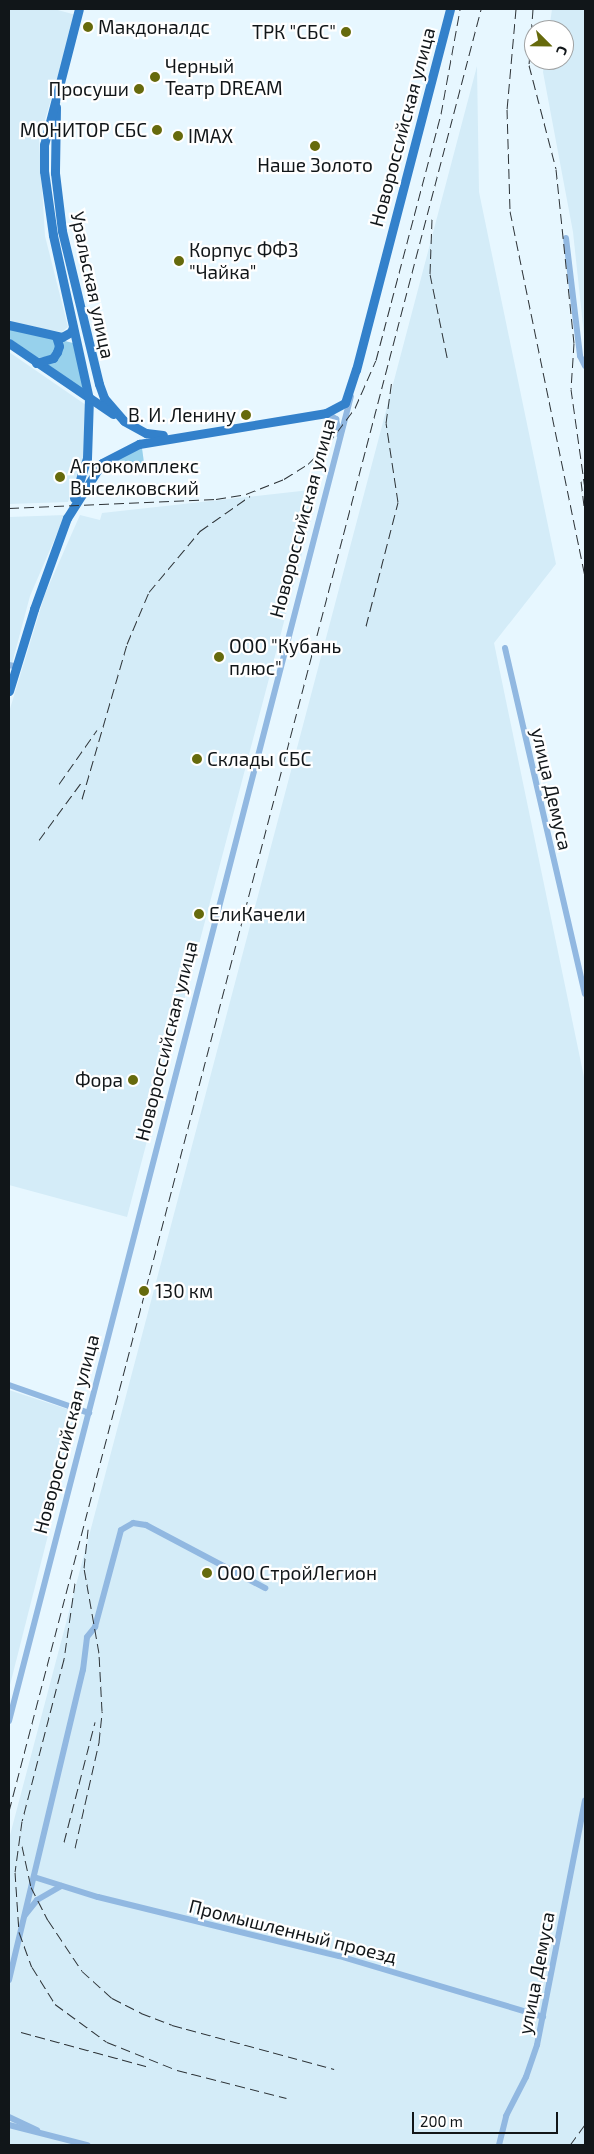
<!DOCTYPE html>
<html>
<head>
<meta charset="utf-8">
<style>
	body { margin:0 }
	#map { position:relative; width:594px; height:2154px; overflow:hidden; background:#e7f7ff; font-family:"Exo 2",sans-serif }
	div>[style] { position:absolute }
	.built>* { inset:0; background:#d4ecf8 }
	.green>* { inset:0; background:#97d1ec }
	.minor>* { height:6px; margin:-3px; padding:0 3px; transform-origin:3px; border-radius:3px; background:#91b8e1 }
	.major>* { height:9px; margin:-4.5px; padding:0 4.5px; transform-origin:4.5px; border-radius:4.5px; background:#3381cb }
	.rail>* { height:1px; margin-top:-0.5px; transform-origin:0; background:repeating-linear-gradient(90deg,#2c3236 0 10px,transparent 0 15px) }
	.dots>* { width:14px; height:14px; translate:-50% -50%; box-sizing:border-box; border:2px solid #fff; border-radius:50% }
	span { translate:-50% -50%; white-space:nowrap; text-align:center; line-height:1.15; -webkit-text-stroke:4.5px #fff; paint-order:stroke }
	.poi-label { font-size:19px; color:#111619 }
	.left { translate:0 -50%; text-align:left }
	.right { translate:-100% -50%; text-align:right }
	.street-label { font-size:19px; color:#111619 }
	.frame { position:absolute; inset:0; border:10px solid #111619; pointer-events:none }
	.north { position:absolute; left:524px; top:20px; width:50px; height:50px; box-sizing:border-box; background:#fff; border:1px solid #a0a2a3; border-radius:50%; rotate:113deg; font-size:14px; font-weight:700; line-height:20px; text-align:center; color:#111619 }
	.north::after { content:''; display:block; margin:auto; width:18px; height:22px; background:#666a0c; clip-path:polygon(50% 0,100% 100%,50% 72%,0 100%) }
	.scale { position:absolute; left:412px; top:2112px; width:146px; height:22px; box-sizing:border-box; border:2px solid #111619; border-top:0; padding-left:6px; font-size:15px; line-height:18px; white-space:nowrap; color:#111619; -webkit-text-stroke:4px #fff; paint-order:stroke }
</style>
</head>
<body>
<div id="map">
	<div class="built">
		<i style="clip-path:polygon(9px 9px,54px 9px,76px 15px,39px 140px,45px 236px,68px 327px,62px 332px,9px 323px)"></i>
		<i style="clip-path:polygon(552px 9px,585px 9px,585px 344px,573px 232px,543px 72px,545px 60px,564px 60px,564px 30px,549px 30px)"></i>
		<i style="clip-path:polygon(477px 66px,479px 192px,556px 564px,494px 643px,585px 1082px,585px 2145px,9px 2145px,9px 1839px)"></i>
		<i style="clip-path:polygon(9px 352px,86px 405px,84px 457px,68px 502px,9px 504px)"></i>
		<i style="clip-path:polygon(319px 489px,127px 1217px,9px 1185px,9px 712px,45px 594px,80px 515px,100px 520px,102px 513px)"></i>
		<i style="clip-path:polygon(65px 515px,30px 596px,9px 675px,9px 517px)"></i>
		<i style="clip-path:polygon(9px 1390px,79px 1413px,9px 1689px)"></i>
	</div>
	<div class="green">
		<i style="clip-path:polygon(9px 329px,55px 338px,57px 345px,52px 356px,38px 358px,9px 338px)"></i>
		<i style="clip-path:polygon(61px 340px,73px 343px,85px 391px,47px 364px)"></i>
		<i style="clip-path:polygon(142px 448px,145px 470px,141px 474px,113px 464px,123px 455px)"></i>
	</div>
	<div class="minor">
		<i style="left:566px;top:238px;width:119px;rotate:83.2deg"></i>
		<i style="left:580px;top:356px;width:11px;rotate:63deg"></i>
		<i style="left:326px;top:413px;width:12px;rotate:31deg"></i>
		<i style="left:336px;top:419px;width:16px;rotate:79deg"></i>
		<i style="left:505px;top:648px;width:355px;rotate:77deg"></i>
		<i style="left:9px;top:665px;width:5px;rotate:11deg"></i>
		<i style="left:9px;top:1385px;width:85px;rotate:19.3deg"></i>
		<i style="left:9px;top:1721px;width:1368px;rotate:-75.53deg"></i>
		<i style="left:34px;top:1877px;width:67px;rotate:17.4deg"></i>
		<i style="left:98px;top:1897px;width:248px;rotate:13.8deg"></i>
		<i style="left:339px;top:1956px;width:213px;rotate:16.6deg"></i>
		<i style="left:25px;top:1915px;width:19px;rotate:-51deg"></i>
		<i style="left:37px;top:1900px;width:28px;rotate:-30deg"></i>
		<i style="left:9px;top:1980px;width:319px;rotate:-76.6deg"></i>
		<i style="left:83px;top:1670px;width:33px;rotate:-83deg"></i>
		<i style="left:87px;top:1637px;width:13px;rotate:-51deg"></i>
		<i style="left:95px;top:1627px;width:100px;rotate:-75deg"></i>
		<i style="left:121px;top:1530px;width:14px;rotate:-30deg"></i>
		<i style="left:133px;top:1523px;width:13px;rotate:9deg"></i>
		<i style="left:146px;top:1525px;width:135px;rotate:27.9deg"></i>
		<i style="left:9px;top:2117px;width:31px;rotate:25deg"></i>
		<i style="left:9px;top:2125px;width:81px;rotate:14.4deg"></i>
		<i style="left:499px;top:2145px;width:30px;rotate:-76deg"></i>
		<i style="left:506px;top:2116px;width:44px;rotate:-62.9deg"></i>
		<i style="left:526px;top:2077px;width:34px;rotate:-71deg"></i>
		<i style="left:537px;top:2045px;width:249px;rotate:-78.9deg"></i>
	</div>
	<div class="major">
		<i style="left:56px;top:107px;width:66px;rotate:90.9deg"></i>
		<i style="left:55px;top:173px;width:58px;rotate:83.1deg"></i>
		<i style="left:62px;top:231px;width:157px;rotate:76.4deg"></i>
		<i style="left:99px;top:384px;width:15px;rotate:70deg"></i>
		<i style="left:104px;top:398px;width:30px;rotate:49deg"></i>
		<i style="left:124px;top:421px;width:25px;rotate:29deg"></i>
		<i style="left:146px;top:433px;width:17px;rotate:7deg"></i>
		<i style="left:9px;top:325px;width:54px;rotate:12.8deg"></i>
		<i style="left:62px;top:337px;width:10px;rotate:-29deg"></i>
		<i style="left:71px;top:332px;width:5px;rotate:-68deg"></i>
		<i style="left:9px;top:343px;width:126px;rotate:34.3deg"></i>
		<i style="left:36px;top:363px;width:18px;rotate:-16deg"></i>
		<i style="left:53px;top:358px;width:7px;rotate:-56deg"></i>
		<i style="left:57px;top:352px;width:6px;rotate:-72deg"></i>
		<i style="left:59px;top:346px;width:10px;rotate:-107deg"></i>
		<i style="left:74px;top:498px;width:42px;rotate:-72deg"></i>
		<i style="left:87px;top:458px;width:59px;rotate:-88.1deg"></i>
		<i style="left:89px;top:399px;width:168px;rotate:-102.4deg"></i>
		<i style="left:53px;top:235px;width:65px;rotate:-98deg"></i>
		<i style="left:44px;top:171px;width:26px;rotate:-90deg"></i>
		<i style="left:44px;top:145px;width:140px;rotate:-75.6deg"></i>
		<i style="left:9px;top:691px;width:86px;rotate:-73deg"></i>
		<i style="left:34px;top:609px;width:97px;rotate:-70.1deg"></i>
		<i style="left:67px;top:518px;width:65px;rotate:-57.5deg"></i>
		<i style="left:102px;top:463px;width:42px;rotate:-27.2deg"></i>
		<i style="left:139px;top:444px;width:190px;rotate:-9.4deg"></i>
		<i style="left:326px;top:413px;width:21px;rotate:-28deg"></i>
		<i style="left:345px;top:403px;width:35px;rotate:-72deg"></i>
		<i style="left:356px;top:370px;width:373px;rotate:-75.4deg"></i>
	</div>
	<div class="rail">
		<i style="left:516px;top:9px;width:100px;rotate:95.1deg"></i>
		<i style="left:507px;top:109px;width:102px;rotate:88.3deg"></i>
		<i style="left:510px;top:211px;width:372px;rotate:78.4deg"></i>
		<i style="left:533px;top:9px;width:56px;rotate:94.1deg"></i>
		<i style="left:529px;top:65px;width:107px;rotate:75.4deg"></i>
		<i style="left:556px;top:169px;width:175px;rotate:84.1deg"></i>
		<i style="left:574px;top:343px;width:46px;rotate:93.7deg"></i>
		<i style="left:571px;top:389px;width:100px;rotate:82deg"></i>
		<i style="left:432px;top:219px;width:55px;rotate:92.1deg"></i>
		<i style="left:430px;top:274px;width:90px;rotate:78.4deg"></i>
		<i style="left:581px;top:481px;width:26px;rotate:83deg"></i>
		<i style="left:9px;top:508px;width:207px;rotate:-2.5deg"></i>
		<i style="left:216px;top:499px;width:30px;rotate:-9deg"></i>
		<i style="left:246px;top:494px;width:41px;rotate:-21.5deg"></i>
		<i style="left:284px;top:479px;width:28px;rotate:-32deg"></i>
		<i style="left:308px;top:464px;width:28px;rotate:-45deg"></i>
		<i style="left:328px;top:444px;width:45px;rotate:-53.1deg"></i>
		<i style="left:355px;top:408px;width:52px;rotate:-66.4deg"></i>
		<i style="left:376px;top:360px;width:254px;rotate:-75.2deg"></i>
		<i style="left:441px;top:114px;width:107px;rotate:-79.7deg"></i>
		<i style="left:366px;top:626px;width:128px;rotate:-75.5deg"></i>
		<i style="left:398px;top:502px;width:80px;rotate:-98.6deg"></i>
		<i style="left:386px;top:423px;width:44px;rotate:-82.2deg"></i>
		<i style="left:59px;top:784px;width:66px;rotate:-54.9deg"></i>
		<i style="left:82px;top:799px;width:161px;rotate:-73.8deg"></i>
		<i style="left:127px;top:644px;width:56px;rotate:-67.1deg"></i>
		<i style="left:149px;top:592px;width:80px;rotate:-50.1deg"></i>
		<i style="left:200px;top:531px;width:61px;rotate:-35deg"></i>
		<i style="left:39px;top:840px;width:74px;rotate:-53.7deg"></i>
		<i style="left:75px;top:1583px;width:77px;rotate:98.2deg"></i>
		<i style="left:64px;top:1659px;width:167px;rotate:104.5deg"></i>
		<i style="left:22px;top:1821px;width:51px;rotate:97.8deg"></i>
		<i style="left:15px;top:1872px;width:60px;rotate:86.2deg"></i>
		<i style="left:19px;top:1932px;width:37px;rotate:70deg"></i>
		<i style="left:32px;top:1967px;width:44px;rotate:58.1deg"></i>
		<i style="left:55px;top:2004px;width:64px;rotate:36.2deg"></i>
		<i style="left:107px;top:2042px;width:75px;rotate:21.8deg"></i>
		<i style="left:177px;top:2070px;width:113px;rotate:14.4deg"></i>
		<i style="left:9px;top:1811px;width:1863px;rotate:-75.32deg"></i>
		<i style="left:64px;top:1842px;width:124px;rotate:-75.5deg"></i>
		<i style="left:22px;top:1846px;width:42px;rotate:77.6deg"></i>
		<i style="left:31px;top:1887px;width:37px;rotate:63deg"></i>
		<i style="left:48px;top:1920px;width:61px;rotate:56.3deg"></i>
		<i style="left:82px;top:1971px;width:40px;rotate:42deg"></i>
		<i style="left:112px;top:1998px;width:33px;rotate:27deg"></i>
		<i style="left:141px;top:2013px;width:33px;rotate:21deg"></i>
		<i style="left:172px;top:2025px;width:168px;rotate:15.2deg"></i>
		<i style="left:75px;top:1848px;width:109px;rotate:-77.2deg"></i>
		<i style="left:99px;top:1742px;width:31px;rotate:-84deg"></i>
		<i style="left:102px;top:1711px;width:58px;rotate:-93deg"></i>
		<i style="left:99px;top:1653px;width:86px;rotate:-100deg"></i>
		<i style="left:84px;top:1568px;width:39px;rotate:-84deg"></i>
		<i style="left:21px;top:2032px;width:133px;rotate:15.3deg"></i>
		<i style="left:570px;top:2145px;width:26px;rotate:-54deg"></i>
	</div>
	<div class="dots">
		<i style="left:88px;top:27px;background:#666a0c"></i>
		<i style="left:346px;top:32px;background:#666a0c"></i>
		<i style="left:155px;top:77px;background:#666a0c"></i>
		<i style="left:139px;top:89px;background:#666a0c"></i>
		<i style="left:157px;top:130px;background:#666a0c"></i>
		<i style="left:178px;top:136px;background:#666a0c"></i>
		<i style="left:315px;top:146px;background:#666a0c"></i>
		<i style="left:179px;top:261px;background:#666a0c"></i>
		<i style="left:246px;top:415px;background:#666a0c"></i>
		<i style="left:60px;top:477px;background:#666a0c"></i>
		<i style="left:219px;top:657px;background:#666a0c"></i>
		<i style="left:197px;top:759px;background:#666a0c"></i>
		<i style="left:199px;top:914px;background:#666a0c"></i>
		<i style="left:133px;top:1080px;background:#666a0c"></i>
		<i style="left:144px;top:1291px;background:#666a0c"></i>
		<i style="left:207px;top:1573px;background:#666a0c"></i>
	</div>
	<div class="poi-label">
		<span class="left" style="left:98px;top:27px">Макдоналдс</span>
		<span class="right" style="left:336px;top:32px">ТРК "СБС"</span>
		<span class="left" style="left:165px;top:77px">Черный<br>Театр DREAM</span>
		<span class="right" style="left:129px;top:89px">Просуши</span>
		<span class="right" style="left:147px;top:130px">МОНИТОР СБС</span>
		<span class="left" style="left:188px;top:136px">IMAX</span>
		<span style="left:315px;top:165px">Наше Золото</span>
		<span class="left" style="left:189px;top:261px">Корпус ФФЗ<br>"Чайка"</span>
		<span class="right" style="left:236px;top:415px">В. И. Ленину</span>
		<span class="left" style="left:70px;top:477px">Агрокомплекс<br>Выселковский</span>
		<span class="left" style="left:229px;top:657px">ООО "Кубань<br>плюс"</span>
		<span class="left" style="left:207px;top:759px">Склады СБС</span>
		<span class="left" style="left:209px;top:914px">ЕлиКачели</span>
		<span class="right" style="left:123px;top:1080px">Фора</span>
		<span class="left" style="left:155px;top:1291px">130 км</span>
		<span class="left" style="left:217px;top:1573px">ООО СтройЛегион</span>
	</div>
	<div class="street-label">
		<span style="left:402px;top:127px;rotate:-75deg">Новороссийская улица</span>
		<span style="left:93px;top:285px;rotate:78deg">Уральская улица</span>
		<span style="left:302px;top:518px;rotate:-75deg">Новороссийская улица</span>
		<span style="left:552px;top:789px;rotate:77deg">улица Демуса</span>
		<span style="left:166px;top:1041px;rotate:-76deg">Новороссийская улица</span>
		<span style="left:66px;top:1434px;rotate:-75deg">Новороссийская улица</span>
		<span style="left:293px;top:1931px;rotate:14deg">Промышленный проезд</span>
		<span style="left:536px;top:1973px;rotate:-79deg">улица Демуса</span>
	</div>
	<div class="frame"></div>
	<div class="north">С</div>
	<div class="scale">200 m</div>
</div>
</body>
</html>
